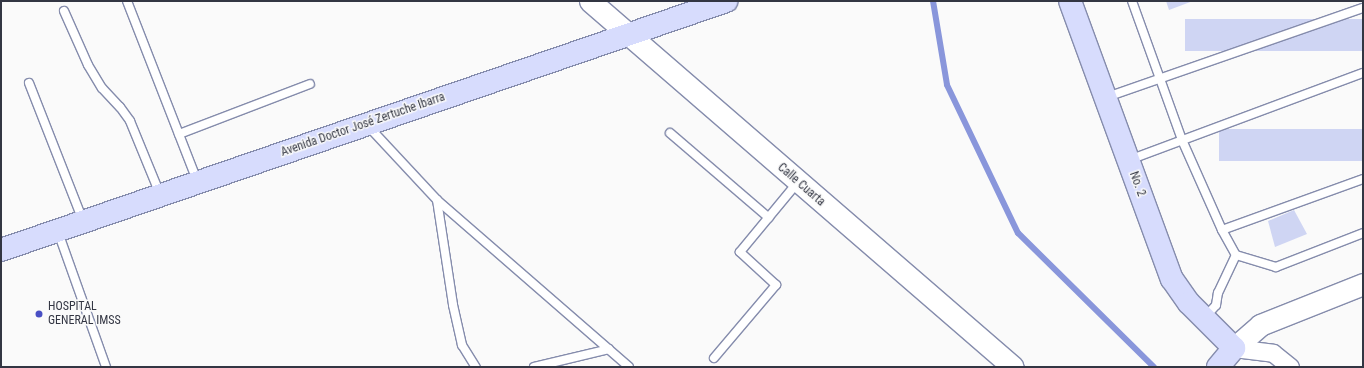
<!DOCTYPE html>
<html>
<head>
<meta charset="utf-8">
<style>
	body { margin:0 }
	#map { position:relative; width:1364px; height:368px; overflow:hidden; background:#fafafa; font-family:"Roboto Condensed",sans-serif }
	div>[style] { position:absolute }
	.stream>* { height:6px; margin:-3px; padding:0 3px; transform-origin:3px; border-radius:3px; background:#8996db }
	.building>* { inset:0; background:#cfd5f3; transform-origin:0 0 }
	.roads { filter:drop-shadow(1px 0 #858cac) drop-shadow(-1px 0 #858cac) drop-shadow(0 1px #858cac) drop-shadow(0 -1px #858cac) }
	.service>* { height:8px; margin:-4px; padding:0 4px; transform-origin:4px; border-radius:4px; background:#fff }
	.minor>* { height:17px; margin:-8.5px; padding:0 8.5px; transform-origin:8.5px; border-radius:8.5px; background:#fff }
	.tertiary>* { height:21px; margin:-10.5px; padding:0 10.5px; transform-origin:10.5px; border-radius:10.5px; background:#fff }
	.secondary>* { height:22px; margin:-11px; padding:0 11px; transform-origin:11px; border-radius:11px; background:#d7dcfd }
	.dots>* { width:11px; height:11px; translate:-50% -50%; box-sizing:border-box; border:2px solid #fafafa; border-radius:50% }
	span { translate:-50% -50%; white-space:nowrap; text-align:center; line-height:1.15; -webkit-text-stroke:3px #fafafa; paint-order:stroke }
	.street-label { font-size:12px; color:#333643 }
	.poi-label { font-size:12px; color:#333643 }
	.left { translate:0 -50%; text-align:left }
	.frame { position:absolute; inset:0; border:2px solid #333643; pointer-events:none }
</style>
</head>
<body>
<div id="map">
	<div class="stream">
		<i style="left:933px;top:1px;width:85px;rotate:80.5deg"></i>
		<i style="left:947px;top:85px;width:164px;rotate:64.4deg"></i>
		<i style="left:1018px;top:233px;width:191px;rotate:44.6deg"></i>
	</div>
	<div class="building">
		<i style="clip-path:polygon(1166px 1px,1193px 1px,1169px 10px)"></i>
		<i style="left:1363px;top:19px;width:32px;height:178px;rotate:90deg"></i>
		<i style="left:1363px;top:129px;width:32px;height:144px;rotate:90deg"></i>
		<i style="clip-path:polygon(1294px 210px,1307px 234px,1275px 247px,1268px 221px)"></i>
	</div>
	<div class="roads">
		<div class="service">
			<i style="left:127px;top:1px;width:193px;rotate:68.7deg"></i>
			<i style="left:1132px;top:1px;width:148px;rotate:70.2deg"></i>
			<i style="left:1182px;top:140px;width:98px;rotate:66deg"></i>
			<i style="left:1222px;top:230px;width:29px;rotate:61deg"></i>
			<i style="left:1236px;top:255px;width:42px;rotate:16.7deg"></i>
			<i style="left:1276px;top:267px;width:93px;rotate:-21.3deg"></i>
			<i style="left:64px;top:11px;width:59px;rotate:66deg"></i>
			<i style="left:88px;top:65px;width:27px;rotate:59deg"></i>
			<i style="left:102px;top:88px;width:26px;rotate:47deg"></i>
			<i style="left:120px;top:107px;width:17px;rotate:54deg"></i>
			<i style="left:130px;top:121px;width:79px;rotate:67.7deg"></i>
			<i style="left:29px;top:83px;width:148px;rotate:68.6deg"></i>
			<i style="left:1107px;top:97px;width:271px;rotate:-19.2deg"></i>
			<i style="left:368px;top:126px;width:101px;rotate:47deg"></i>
			<i style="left:437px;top:200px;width:254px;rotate:41deg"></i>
			<i style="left:670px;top:133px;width:130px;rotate:40.6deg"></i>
			<i style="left:179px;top:134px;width:140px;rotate:-20.9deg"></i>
			<i style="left:1129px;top:160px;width:250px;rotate:-20.4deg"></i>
			<i style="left:437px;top:200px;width:106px;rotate:81.3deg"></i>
			<i style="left:453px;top:305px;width:41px;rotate:77.3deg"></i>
			<i style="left:462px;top:345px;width:26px;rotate:58deg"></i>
			<i style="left:1222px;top:230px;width:150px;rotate:-19.9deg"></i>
			<i style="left:58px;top:232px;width:143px;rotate:70.4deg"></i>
			<i style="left:1205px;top:317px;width:16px;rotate:-47deg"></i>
			<i style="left:1216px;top:305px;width:12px;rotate:-81deg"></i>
			<i style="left:1218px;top:293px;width:42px;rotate:-64.7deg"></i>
			<i style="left:714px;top:358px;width:96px;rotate:-49.7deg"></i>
			<i style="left:776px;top:285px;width:49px;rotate:-137.5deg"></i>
			<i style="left:740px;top:252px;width:91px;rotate:-50.4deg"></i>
			<i style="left:534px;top:367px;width:77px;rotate:-13.5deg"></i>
		</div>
		<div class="minor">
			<i style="left:1234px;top:348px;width:39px;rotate:7deg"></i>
			<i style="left:1273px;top:353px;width:22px;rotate:39deg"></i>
		</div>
		<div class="tertiary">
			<i style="left:590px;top:1px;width:559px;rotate:40.87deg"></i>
			<i style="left:1234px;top:348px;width:35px;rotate:-41deg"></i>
			<i style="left:1260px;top:325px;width:111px;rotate:-21.7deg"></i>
		</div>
		<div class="secondary">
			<i style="left:1070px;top:1px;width:296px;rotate:69.9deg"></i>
			<i style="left:1172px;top:279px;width:29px;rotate:55deg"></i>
			<i style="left:1189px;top:303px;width:64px;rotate:45deg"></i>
			<i style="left:1px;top:250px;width:767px;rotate:-18.95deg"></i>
			<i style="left:1218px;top:367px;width:25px;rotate:-50deg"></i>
		</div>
	</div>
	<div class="dots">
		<i style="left:39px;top:314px;background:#494fc4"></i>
	</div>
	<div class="street-label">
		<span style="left:363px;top:125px;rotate:-19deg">Avenida Doctor José Zertuche Ibarra</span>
		<span style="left:1137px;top:184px;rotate:70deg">No. 2</span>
		<span style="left:801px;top:185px;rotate:41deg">Calle Cuarta</span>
	</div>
	<div class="poi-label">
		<span class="left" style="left:48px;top:314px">HOSPITAL<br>GENERAL IMSS</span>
	</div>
	<div class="frame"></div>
</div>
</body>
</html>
